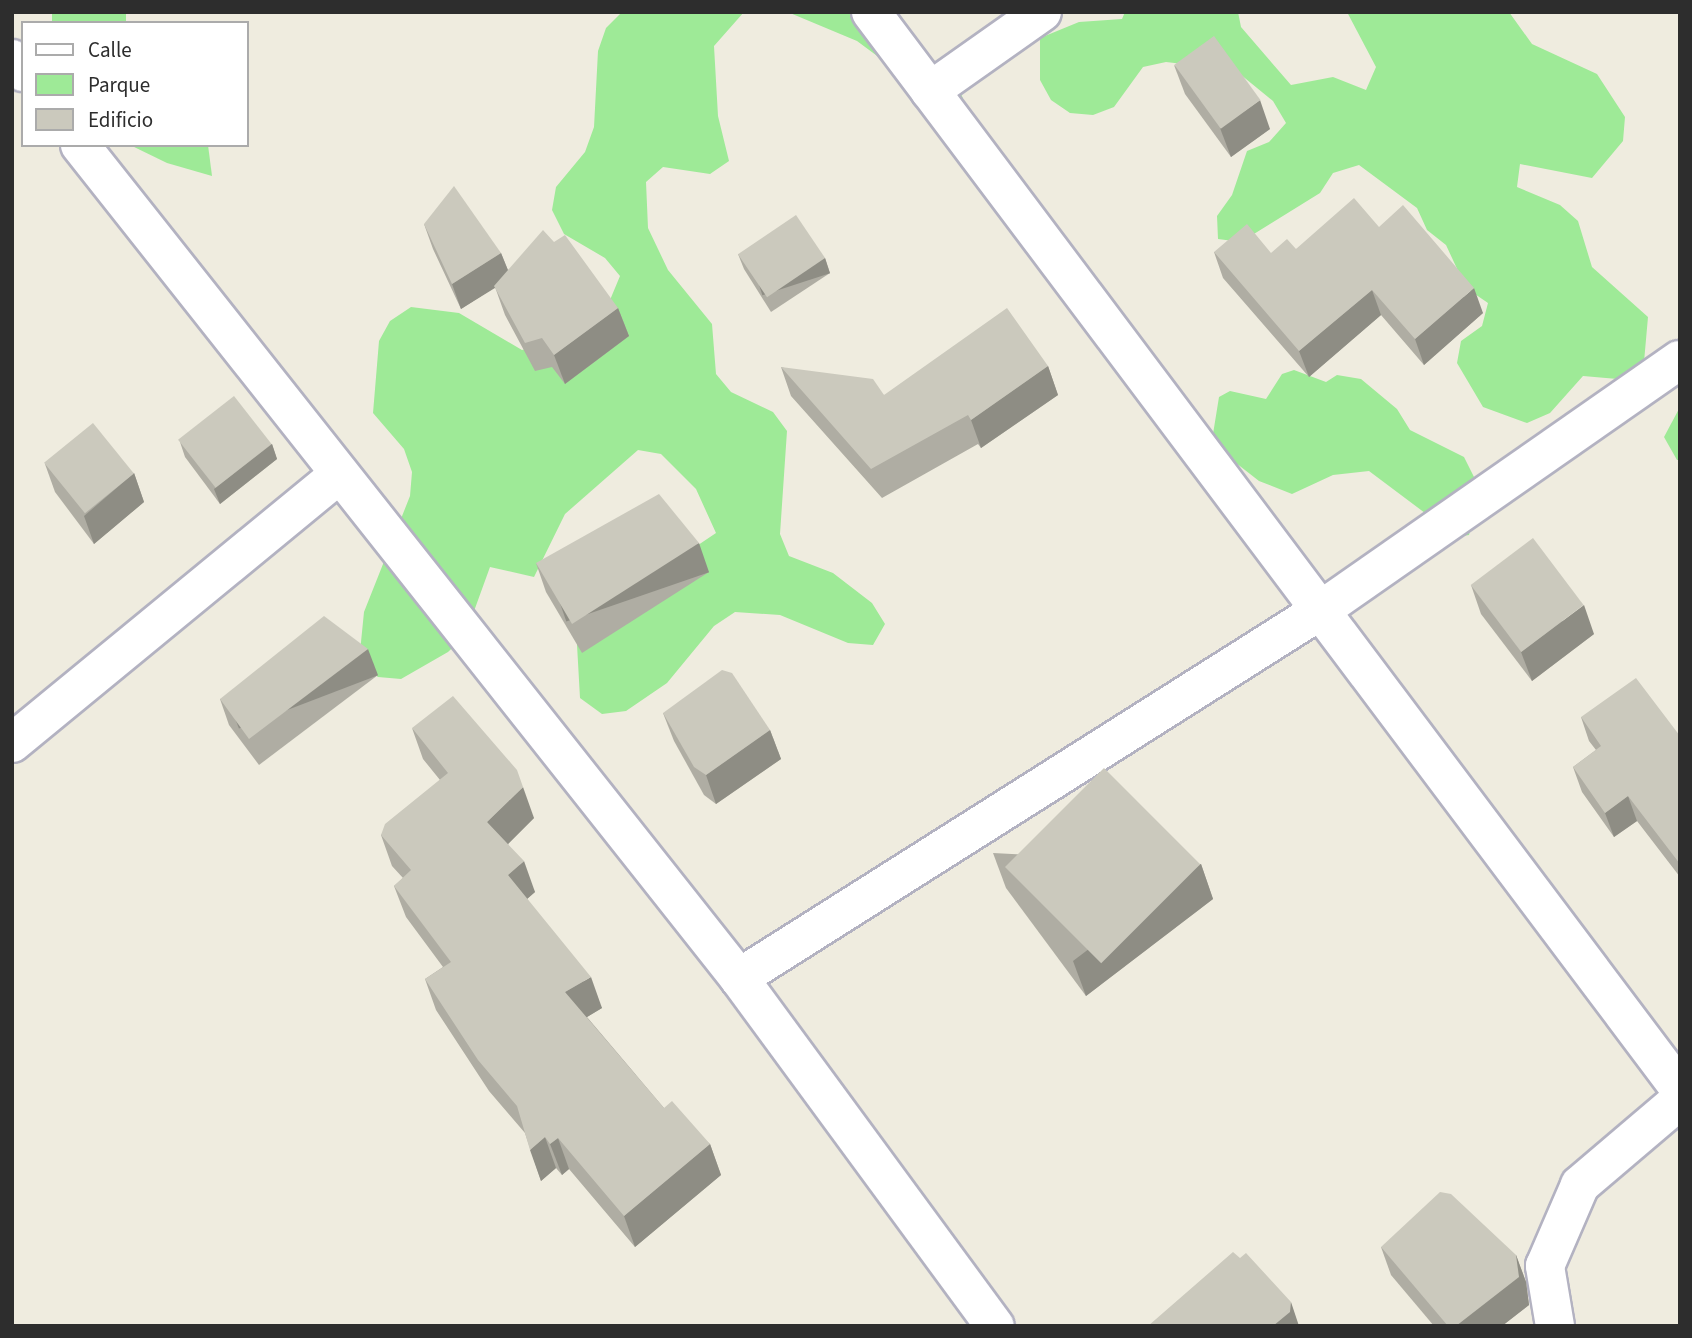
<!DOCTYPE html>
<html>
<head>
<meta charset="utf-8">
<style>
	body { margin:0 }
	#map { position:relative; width:1692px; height:1338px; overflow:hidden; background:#efecdf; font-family:"Source Sans 3",sans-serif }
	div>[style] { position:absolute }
	.green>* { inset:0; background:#9eea97; transform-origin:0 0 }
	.roads { filter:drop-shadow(2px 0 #b3b2c1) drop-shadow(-2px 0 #b3b2c1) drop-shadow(0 2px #b3b2c1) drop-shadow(0 -2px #b3b2c1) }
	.minor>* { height:38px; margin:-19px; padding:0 19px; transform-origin:19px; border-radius:19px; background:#fff }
	.wall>* { inset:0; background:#afada3 }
	.shaded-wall>* { inset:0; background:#8e8d84; transform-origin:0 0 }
	.building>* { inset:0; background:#cbc9bd; transform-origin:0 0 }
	span { translate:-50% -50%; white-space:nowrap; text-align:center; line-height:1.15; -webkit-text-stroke:7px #fff; paint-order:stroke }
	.frame { position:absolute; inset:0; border:14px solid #2d2d2d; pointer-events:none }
	.legend { position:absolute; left:21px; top:21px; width:228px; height:126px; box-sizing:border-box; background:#fff; border:2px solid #ababab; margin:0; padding:9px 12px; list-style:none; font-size:21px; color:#2d2d2d }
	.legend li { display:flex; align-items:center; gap:14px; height:35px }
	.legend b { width:35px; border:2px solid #ababab }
</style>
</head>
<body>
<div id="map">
	<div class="green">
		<i style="left:52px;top:12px;width:74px;height:11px"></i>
		<i style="clip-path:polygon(622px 12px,744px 12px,714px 46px,718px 116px,729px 161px,710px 174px,663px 167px,646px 182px,648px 228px,668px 270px,712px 324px,716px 374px,731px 392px,773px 412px,787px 431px,780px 534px,789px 556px,833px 573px,872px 603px,885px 624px,873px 645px,848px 643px,780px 615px,735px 612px,714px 626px,667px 683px,626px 711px,602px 714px,580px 698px,576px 627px,716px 533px,696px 489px,661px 454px,638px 450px,565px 514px,534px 577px,490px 567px,465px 636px,448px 652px,401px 679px,378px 677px,359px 662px,364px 612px,410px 496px,412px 472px,404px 449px,373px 413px,379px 341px,390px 321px,411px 307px,459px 313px,522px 350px,545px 344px,610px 300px,620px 276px,605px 258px,564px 234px,552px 210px,556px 187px,585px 152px,594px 127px,598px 51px,606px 28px)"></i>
		<i style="clip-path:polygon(770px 12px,866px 12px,957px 82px,973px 127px,857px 41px,790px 13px)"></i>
		<i style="clip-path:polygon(1125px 12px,1238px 12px,1241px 27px,1291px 85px,1333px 77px,1366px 90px,1376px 67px,1347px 12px,1509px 12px,1532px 44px,1597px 74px,1625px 117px,1623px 141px,1592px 178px,1520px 164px,1517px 187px,1560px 205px,1578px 221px,1592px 267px,1648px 317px,1644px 362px,1629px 380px,1583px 376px,1550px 413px,1527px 423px,1483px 407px,1457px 363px,1461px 341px,1482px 326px,1488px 303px,1466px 288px,1446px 245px,1427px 230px,1417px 208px,1359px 165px,1333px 173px,1320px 193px,1241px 242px,1218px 239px,1217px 216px,1232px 195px,1247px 151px,1269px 142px,1286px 123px,1273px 101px,1235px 70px,1166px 62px,1143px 67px,1114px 107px,1093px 115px,1070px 113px,1051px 100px,1040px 80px,1040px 38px,1079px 22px,1122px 19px)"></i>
		<i style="clip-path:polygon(130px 145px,208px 145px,212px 176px,167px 163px)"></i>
		<i style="clip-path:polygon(1294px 370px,1326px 382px,1337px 375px,1361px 379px,1397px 409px,1410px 430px,1464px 457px,1480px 489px,1469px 535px,1457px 537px,1369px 471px,1333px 475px,1292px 494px,1259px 481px,1227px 456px,1213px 434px,1219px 397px,1230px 391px,1266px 399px,1282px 374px)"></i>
		<i style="clip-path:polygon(1680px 407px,1680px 460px,1677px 460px,1664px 437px)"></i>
	</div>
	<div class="roads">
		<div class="minor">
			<i style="left:871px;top:12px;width:1347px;rotate:53.09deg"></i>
			<i style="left:12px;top:59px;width:17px;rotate:50deg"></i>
			<i style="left:930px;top:91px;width:137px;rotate:-35.2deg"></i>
			<i style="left:80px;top:145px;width:1062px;rotate:51.65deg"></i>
			<i style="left:739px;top:978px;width:432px;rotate:53.7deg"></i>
			<i style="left:12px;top:743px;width:422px;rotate:-39.4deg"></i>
			<i style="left:739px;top:978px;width:689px;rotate:-32.31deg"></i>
			<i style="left:1321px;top:610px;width:437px;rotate:-34.9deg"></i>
			<i style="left:1555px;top:1326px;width:61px;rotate:-99.5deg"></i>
			<i style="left:1545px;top:1266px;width:88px;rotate:-66.6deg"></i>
			<i style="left:1580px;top:1185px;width:131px;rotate:-40.4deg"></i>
		</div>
	</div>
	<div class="wall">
		<i style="clip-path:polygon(1174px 65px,1270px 129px,1231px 157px,1185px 94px)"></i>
		<i style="clip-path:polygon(424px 224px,501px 253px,508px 270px,554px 242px,618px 308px,629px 336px,565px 384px,552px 367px,535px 371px,505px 315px,495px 287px,461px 309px,433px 249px)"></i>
		<i style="clip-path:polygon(1379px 227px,1483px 313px,1424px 365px,1381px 315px,1309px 377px,1223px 278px,1214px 252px,1271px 253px,1296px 249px)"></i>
		<i style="clip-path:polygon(738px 254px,825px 258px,830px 273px,771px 312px,744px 269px)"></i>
		<i style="clip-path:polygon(1048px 366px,1058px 395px,981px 448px,978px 444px,882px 498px,791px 396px,781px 367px,884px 395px)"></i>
		<i style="clip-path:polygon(180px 442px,272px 444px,277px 459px,220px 504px,185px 457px)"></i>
		<i style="clip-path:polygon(45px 464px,134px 473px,144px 502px,94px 544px,55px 492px)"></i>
		<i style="clip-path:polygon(536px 563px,709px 572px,582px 653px,546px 592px)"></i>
		<i style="clip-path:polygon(1471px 585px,1594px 634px,1532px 681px,1481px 614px)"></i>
		<i style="clip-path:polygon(378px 675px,259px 765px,229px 725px,220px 699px)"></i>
		<i style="clip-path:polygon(663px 713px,770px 730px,781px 759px,716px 804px,704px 795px,674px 741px)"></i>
		<i style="clip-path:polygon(1581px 717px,1680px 736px,1680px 877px,1637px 821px,1614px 837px,1582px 792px,1573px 767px,1596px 750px,1589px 741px)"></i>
		<i style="clip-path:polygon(412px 728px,534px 818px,508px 844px,535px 892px,527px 899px,602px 1008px,587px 1017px,664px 1108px,710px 1144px,721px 1175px,635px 1247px,569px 1169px,562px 1175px,556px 1168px,541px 1181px,525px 1133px,489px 1091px,436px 1010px,425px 979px,443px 967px,406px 917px,394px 886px,403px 878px,392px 866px,381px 835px,440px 780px,423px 759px)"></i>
		<i style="clip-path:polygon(993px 853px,1201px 864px,1213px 899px,1086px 996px,1006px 888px)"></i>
		<i style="clip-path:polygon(1381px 1247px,1516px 1255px,1526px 1282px,1529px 1305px,1502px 1326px,1434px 1326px,1391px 1275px)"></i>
	</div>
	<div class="shaded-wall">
		<i style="clip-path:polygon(1260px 100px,1270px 129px,1231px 157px,1220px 128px)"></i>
		<i style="clip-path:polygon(501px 253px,511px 278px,461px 309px,452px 284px)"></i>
		<i style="left:825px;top:258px;width:16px;height:71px;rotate:72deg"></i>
		<i style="clip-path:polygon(1474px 288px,1483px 313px,1424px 365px,1415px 339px)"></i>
		<i style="clip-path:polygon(1372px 290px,1381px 315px,1309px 377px,1299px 351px)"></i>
		<i style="clip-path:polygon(618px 308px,629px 336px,565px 384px,554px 355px)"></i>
		<i style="clip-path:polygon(1048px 366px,1058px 395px,981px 448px,971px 420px)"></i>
		<i style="clip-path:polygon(272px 444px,277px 459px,220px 504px,214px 489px)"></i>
		<i style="clip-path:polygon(134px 473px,144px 502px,94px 544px,84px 516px)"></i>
		<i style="left:699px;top:543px;width:31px;height:151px;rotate:71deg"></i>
		<i style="clip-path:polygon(1584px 605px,1594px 634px,1532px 681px,1521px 652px)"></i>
		<i style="left:368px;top:649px;width:28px;height:149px;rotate:69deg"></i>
		<i style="clip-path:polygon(770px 730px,781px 759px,716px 804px,706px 775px)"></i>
		<i style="clip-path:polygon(523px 787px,534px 818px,499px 853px,487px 822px)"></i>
		<i style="clip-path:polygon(1628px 796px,1637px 821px,1614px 837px,1605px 813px)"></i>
		<i style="clip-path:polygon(524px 861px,535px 892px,519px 906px,508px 875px)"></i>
		<i style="clip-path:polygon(1201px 864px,1213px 899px,1086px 996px,1073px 961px)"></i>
		<i style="clip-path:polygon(591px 977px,602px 1008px,577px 1023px,565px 992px)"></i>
		<i style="clip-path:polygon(545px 1137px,556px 1168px,541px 1181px,530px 1150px)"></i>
		<i style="clip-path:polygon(558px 1138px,569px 1169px,562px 1175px,550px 1144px)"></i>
		<i style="clip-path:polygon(710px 1144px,721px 1175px,635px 1247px,624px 1216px)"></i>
		<i style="clip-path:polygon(1516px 1255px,1526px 1282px,1529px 1305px,1502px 1326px,1456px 1326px)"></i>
		<i style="clip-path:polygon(1291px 1302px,1299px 1326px,1273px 1326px)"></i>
	</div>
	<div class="building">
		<i style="left:1214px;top:36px;width:79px;height:49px;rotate:54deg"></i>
		<i style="clip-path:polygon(454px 186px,501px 253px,452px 284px,424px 224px)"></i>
		<i style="clip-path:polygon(1354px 198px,1379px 227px,1403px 205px,1474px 288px,1415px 339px,1372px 290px,1299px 351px,1214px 252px,1247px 224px,1271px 253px,1287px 239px,1296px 249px)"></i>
		<i style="left:796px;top:215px;width:52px;height:70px;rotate:56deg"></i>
		<i style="clip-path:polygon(543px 230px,554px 242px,565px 235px,618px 308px,554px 355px,542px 338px,525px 343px,494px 286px)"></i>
		<i style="clip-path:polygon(1007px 308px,1048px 366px,971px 420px,968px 415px,871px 469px,781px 367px,873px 379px,884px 395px)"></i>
		<i style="left:234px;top:396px;width:61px;height:71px;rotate:52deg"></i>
		<i style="left:93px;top:423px;width:65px;height:63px;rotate:51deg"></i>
		<i style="clip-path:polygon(659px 494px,699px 543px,572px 624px,536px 563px)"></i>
		<i style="left:1533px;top:538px;width:84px;height:78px;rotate:53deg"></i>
		<i style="clip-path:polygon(324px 616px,368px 649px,249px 739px,220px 699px)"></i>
		<i style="clip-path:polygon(722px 670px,732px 673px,770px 730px,706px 775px,694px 767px,663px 713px)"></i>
		<i style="clip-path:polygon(1636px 678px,1680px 736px,1680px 864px,1628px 796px,1605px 813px,1573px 767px,1601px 746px,1581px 717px)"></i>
		<i style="clip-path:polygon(453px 696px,517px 770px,523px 787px,487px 822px,524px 861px,508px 875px,591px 977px,565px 992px,664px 1108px,672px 1101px,710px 1144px,624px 1216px,558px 1138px,550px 1144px,545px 1137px,530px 1150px,517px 1106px,478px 1060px,425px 979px,451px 962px,394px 886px,411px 870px,381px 835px,385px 824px,448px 773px,412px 728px)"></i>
		<i style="left:1104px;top:768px;width:136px;height:140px;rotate:45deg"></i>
		<i style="clip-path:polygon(1440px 1192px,1451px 1194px,1516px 1255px,1519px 1277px,1456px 1326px,1448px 1326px,1381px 1247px)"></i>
		<i style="clip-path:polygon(1233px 1252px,1240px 1258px,1246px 1253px,1291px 1302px,1290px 1312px,1273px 1326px,1148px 1326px)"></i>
	</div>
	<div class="frame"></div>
	<ul class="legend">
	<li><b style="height:9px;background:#fff"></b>Calle</li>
	<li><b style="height:19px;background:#9eea97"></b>Parque</li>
	<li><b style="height:19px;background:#cbc9bd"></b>Edificio</li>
	</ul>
</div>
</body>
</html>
